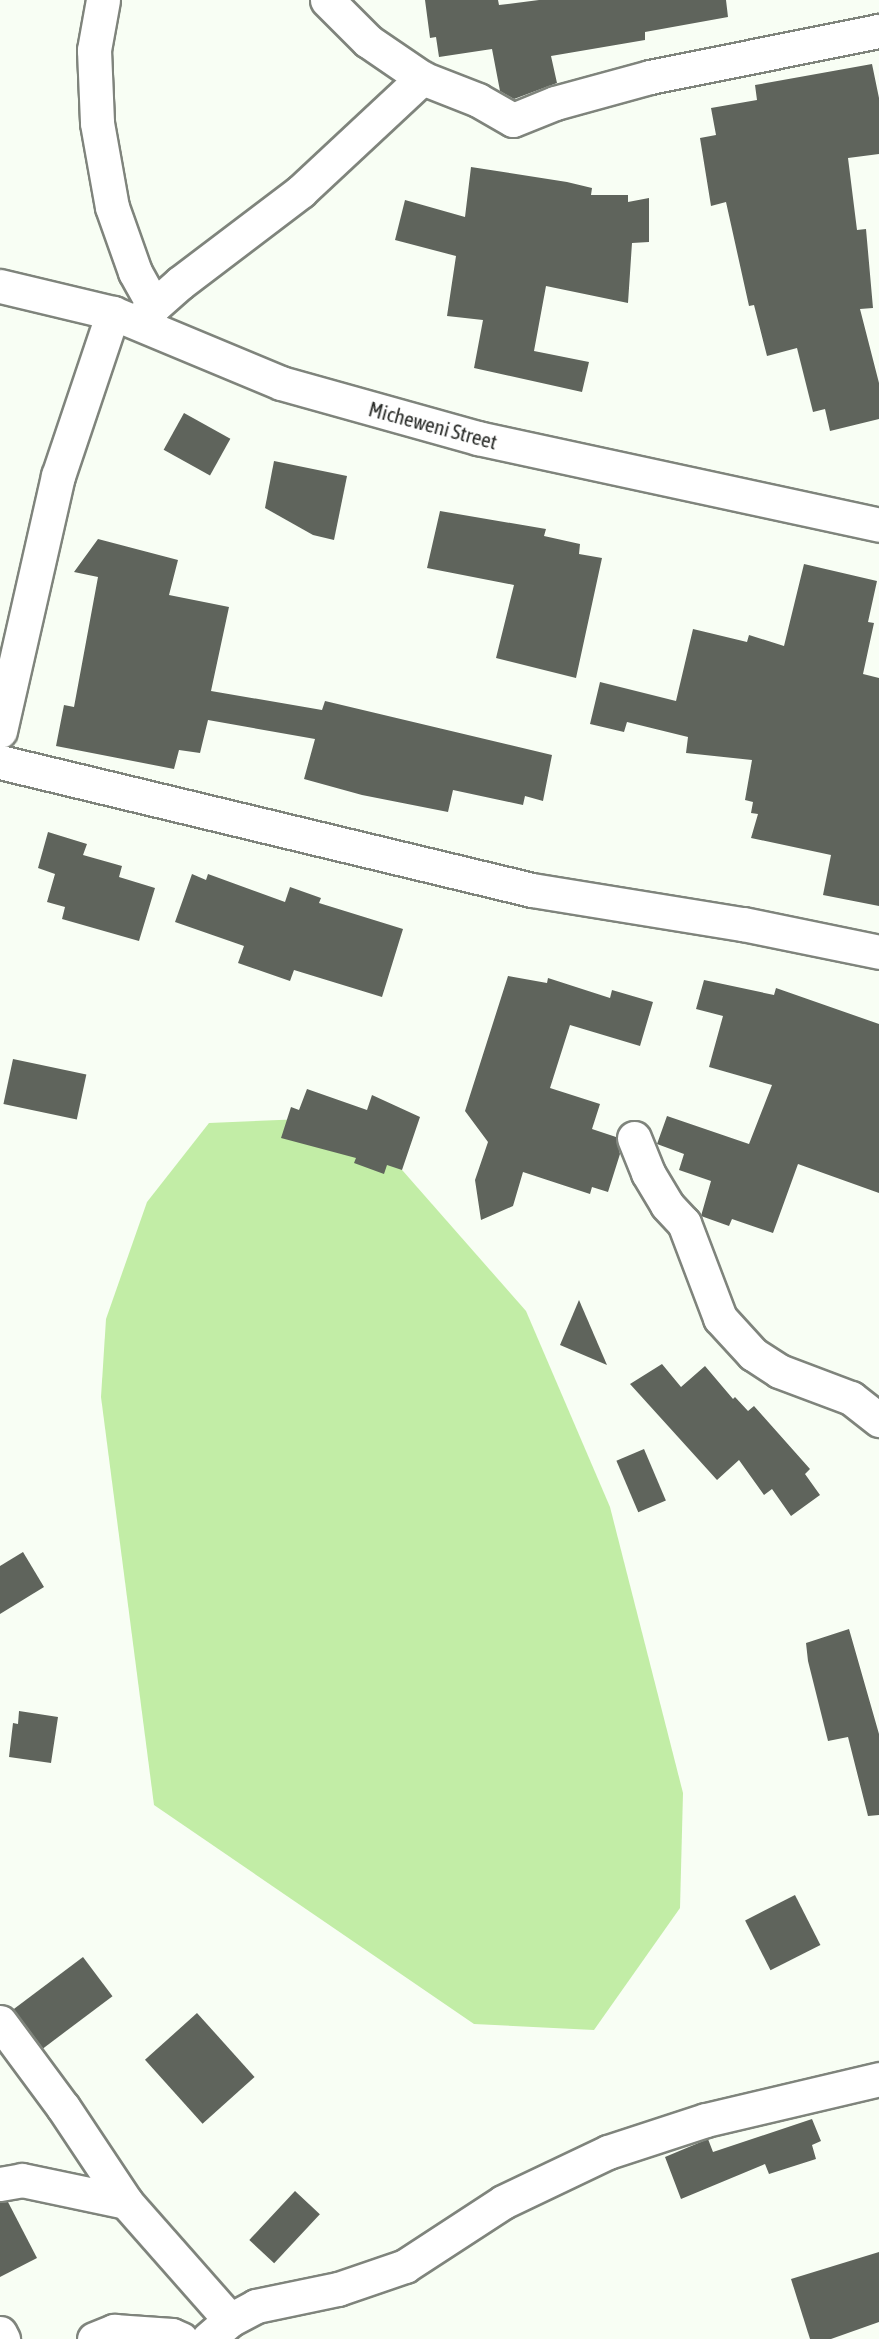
<!DOCTYPE html>
<html>
<head>
<meta charset="utf-8">
<style>
	body { margin:0 }
	#map { position:relative; width:879px; height:2339px; overflow:hidden; background:#f8fef4; font-family:"Asap Condensed",sans-serif }
	div>[style] { position:absolute }
	.water>* { inset:0; background:#c2eda6 }
	.building>* { inset:0; background:#5f645c; transform-origin:0 0 }
	.roads { filter:drop-shadow(2px 0 #7f847c) drop-shadow(-2px 0 #7f847c) drop-shadow(0 2px #7f847c) drop-shadow(0 -2px #7f847c) }
	.street>* { height:33px; margin:-16.5px; padding:0 16.5px; transform-origin:16.5px; border-radius:16.5px; background:#fff }
	span { translate:-50% -50%; white-space:nowrap; text-align:center; line-height:1.15; -webkit-text-stroke:6px #fff; paint-order:stroke }
	.street-label { font-size:21px; color:#292b28 }
</style>
</head>
<body>
<div id="map">
	<div class="water">
		<i style="clip-path:polygon(304px 1119px,381px 1146px,526px 1311px,610px 1507px,683px 1793px,680px 1908px,594px 2030px,474px 2024px,154px 1805px,101px 1397px,106px 1319px,147px 1202px,209px 1123px)"></i>
	</div>
	<div class="building">
		<i style="clip-path:polygon(425px 0,498px 0,499px 5px,539px 0,726px 0,728px 17px,645px 32px,645px 40px,551px 56px,557px 83px,514px 99px,500px 91px,492px 49px,439px 57px,436px 37px,430px 38px)"></i>
		<i style="clip-path:polygon(872px 64px,879px 98px,879px 154px,848px 158px,857px 230px,866px 229px,873px 308px,860px 309px,879px 383px,879px 419px,830px 431px,825px 409px,813px 412px,797px 348px,767px 356px,754px 305px,749px 306px,726px 202px,711px 206px,700px 138px,716px 135px,711px 108px,757px 100px,755px 85px)"></i>
		<i style="clip-path:polygon(471px 167px,567px 182px,592px 188px,591px 195px,628px 195px,628px 202px,649px 198px,649px 242px,632px 243px,628px 303px,546px 286px,534px 351px,589px 362px,582px 392px,474px 368px,483px 320px,447px 316px,456px 256px,395px 240px,405px 200px,465px 217px)"></i>
		<i style="left:184px;top:413px;width:53px;height:42px;rotate:29deg"></i>
		<i style="clip-path:polygon(274px 461px,347px 476px,334px 540px,313px 535px,265px 508px)"></i>
		<i style="clip-path:polygon(440px 511px,546px 529px,544px 536px,580px 544px,579px 554px,602px 558px,576px 678px,496px 658px,514px 585px,427px 568px)"></i>
		<i style="clip-path:polygon(98px 539px,178px 560px,169px 595px,229px 607px,211px 691px,322px 710px,325px 701px,552px 755px,543px 801px,525px 796px,523px 805px,453px 790px,448px 812px,362px 795px,304px 779px,315px 739px,208px 720px,200px 753px,179px 750px,174px 769px,56px 746px,64px 705px,74px 707px,98px 577px,74px 572px)"></i>
		<i style="clip-path:polygon(804px 564px,877px 581px,868px 622px,874px 623px,863px 674px,879px 678px,879px 906px,823px 895px,831px 855px,751px 838px,758px 814px,751px 813px,753px 802px,745px 800px,752px 760px,686px 753px,688px 737px,627px 722px,624px 732px,590px 724px,600px 682px,676px 701px,693px 629px,747px 642px,749px 635px,784px 646px)"></i>
		<i style="clip-path:polygon(48px 832px,87px 844px,83px 855px,122px 866px,119px 877px,155px 888px,139px 941px,62px 919px,65px 907px,47px 902px,55px 874px,38px 868px)"></i>
		<i style="clip-path:polygon(192px 874px,206px 880px,208px 874px,285px 902px,290px 887px,321px 898px,319px 903px,403px 929px,382px 997px,294px 970px,290px 981px,238px 963px,244px 946px,175px 922px)"></i>
		<i style="clip-path:polygon(508px 976px,547px 983px,548px 978px,610px 998px,612px 990px,653px 1002px,640px 1046px,570px 1025px,550px 1088px,600px 1104px,592px 1129px,616px 1137px,620px 1154px,608px 1192px,592px 1187px,590px 1194px,523px 1172px,513px 1206px,481px 1220px,475px 1180px,488px 1142px,465px 1111px)"></i>
		<i style="clip-path:polygon(704px 980px,774px 995px,776px 988px,879px 1024px,879px 1193px,798px 1164px,773px 1233px,732px 1219px,729px 1226px,701px 1216px,711px 1181px,679px 1170px,684px 1154px,657px 1144px,667px 1116px,749px 1144px,772px 1085px,709px 1067px,723px 1016px,696px 1009px)"></i>
		<i style="left:13px;top:1059px;width:75px;height:46px;rotate:12deg"></i>
		<i style="clip-path:polygon(307px 1089px,367px 1110px,372px 1095px,420px 1117px,402px 1170px,387px 1165px,384px 1174px,354px 1163px,356px 1158px,281px 1138px,291px 1107px,299px 1110px)"></i>
		<i style="clip-path:polygon(579px 1300px,607px 1365px,560px 1345px)"></i>
		<i style="clip-path:polygon(662px 1364px,681px 1387px,705px 1366px,733px 1399px,735px 1397px,748px 1411px,754px 1406px,810px 1469px,805px 1474px,820px 1495px,791px 1516px,772px 1489px,764px 1495px,739px 1460px,717px 1480px,630px 1384px)"></i>
		<i style="left:644px;top:1449px;width:56px;height:30px;rotate:67deg"></i>
		<i style="clip-path:polygon(23px 1552px,44px 1587px,0 1614px,0 1566px)"></i>
		<i style="clip-path:polygon(849px 1629px,879px 1734px,879px 1815px,868px 1816px,848px 1737px,828px 1741px,808px 1661px,806px 1643px)"></i>
		<i style="clip-path:polygon(19px 1711px,58px 1717px,51px 1763px,9px 1757px,13px 1723px,18px 1724px)"></i>
		<i style="left:795px;top:1895px;width:56px;height:56px;rotate:63deg"></i>
		<i style="left:83px;top:1957px;width:49px;height:87px;rotate:53deg"></i>
		<i style="left:197px;top:2013px;width:86px;height:70px;rotate:48deg"></i>
		<i style="clip-path:polygon(812px 2119px,821px 2141px,812px 2145px,816px 2159px,769px 2174px,765px 2164px,681px 2199px,665px 2157px,708px 2139px,713px 2152px)"></i>
		<i style="left:295px;top:2191px;width:34px;height:67px;rotate:43deg"></i>
		<i style="clip-path:polygon(0 2202px,8px 2202px,37px 2258px,0 2277px)"></i>
		<i style="clip-path:polygon(879px 2252px,879px 2322px,831px 2339px,810px 2339px,791px 2279px)"></i>
	</div>
	<div class="roads">
		<div class="street">
			<i style="left:103px;top:0;width:51px;rotate:100.2deg"></i>
			<i style="left:94px;top:50px;width:73px;rotate:87.6deg"></i>
			<i style="left:97px;top:123px;width:85px;rotate:79.9deg"></i>
			<i style="left:112px;top:207px;width:69px;rotate:70.5deg"></i>
			<i style="left:135px;top:272px;width:39px;rotate:61deg"></i>
			<i style="left:327px;top:0;width:58px;rotate:45deg"></i>
			<i style="left:368px;top:41px;width:65px;rotate:34.4deg"></i>
			<i style="left:422px;top:78px;width:60px;rotate:21.4deg"></i>
			<i style="left:478px;top:100px;width:40px;rotate:29.7deg"></i>
			<i style="left:513px;top:120px;width:45px;rotate:-22deg"></i>
			<i style="left:555px;top:103px;width:98px;rotate:-15.3deg"></i>
			<i style="left:650px;top:77px;width:234px;rotate:-11.4deg"></i>
			<i style="left:0;top:286px;width:116px;rotate:13.4deg"></i>
			<i style="left:113px;top:313px;width:182px;rotate:22.6deg"></i>
			<i style="left:281px;top:383px;width:205px;rotate:15.6deg"></i>
			<i style="left:478px;top:438px;width:410px;rotate:12.2deg"></i>
			<i style="left:136px;top:322px;width:59px;rotate:-41.6deg"></i>
			<i style="left:180px;top:283px;width:152px;rotate:-37.2deg"></i>
			<i style="left:301px;top:191px;width:166px;rotate:-43deg"></i>
			<i style="left:0;top:731px;width:262px;rotate:-77.2deg"></i>
			<i style="left:58px;top:476px;width:172px;rotate:-71.4deg"></i>
			<i style="left:0;top:762px;width:547px;rotate:13.53deg"></i>
			<i style="left:532px;top:890px;width:214px;rotate:9.2deg"></i>
			<i style="left:743px;top:924px;width:139px;rotate:11.6deg"></i>
			<i style="left:634px;top:1138px;width:38px;rotate:68deg"></i>
			<i style="left:648px;top:1173px;width:37px;rotate:59deg"></i>
			<i style="left:667px;top:1205px;width:25px;rotate:47deg"></i>
			<i style="left:684px;top:1223px;width:102px;rotate:69.2deg"></i>
			<i style="left:720px;top:1318px;width:49px;rotate:47.5deg"></i>
			<i style="left:753px;top:1354px;width:31px;rotate:33deg"></i>
			<i style="left:779px;top:1371px;width:77px;rotate:20.6deg"></i>
			<i style="left:851px;top:1398px;width:36px;rotate:38deg"></i>
			<i style="left:0;top:2022px;width:106px;rotate:53.5deg"></i>
			<i style="left:63px;top:2107px;width:114px;rotate:56.4deg"></i>
			<i style="left:126px;top:2202px;width:157px;rotate:48.6deg"></i>
			<i style="left:0;top:2184px;width:22px;rotate:-10deg"></i>
			<i style="left:22px;top:2180px;width:106px;rotate:11.9deg"></i>
			<i style="left:0;top:2333px;width:7px;rotate:63deg"></i>
			<i style="left:94px;top:2339px;width:22px;rotate:-22deg"></i>
			<i style="left:114px;top:2331px;width:58px;rotate:3.9deg"></i>
			<i style="left:172px;top:2335px;width:10px;rotate:24deg"></i>
			<i style="left:208px;top:2339px;width:29px;rotate:-41deg"></i>
			<i style="left:230px;top:2320px;width:30px;rotate:-28deg"></i>
			<i style="left:256px;top:2306px;width:84px;rotate:-11.7deg"></i>
			<i style="left:338px;top:2289px;width:71px;rotate:-18.9deg"></i>
			<i style="left:405px;top:2266px;width:117px;rotate:-33.1deg"></i>
			<i style="left:503px;top:2202px;width:116px;rotate:-25.5deg"></i>
			<i style="left:608px;top:2152px;width:103px;rotate:-18.1deg"></i>
			<i style="left:706px;top:2120px;width:178px;rotate:-13.3deg"></i>
		</div>
	</div>
	<div class="street-label">
		<span style="left:433px;top:425px;rotate:15deg">Micheweni Street</span>
	</div>
</div>
</body>
</html>
